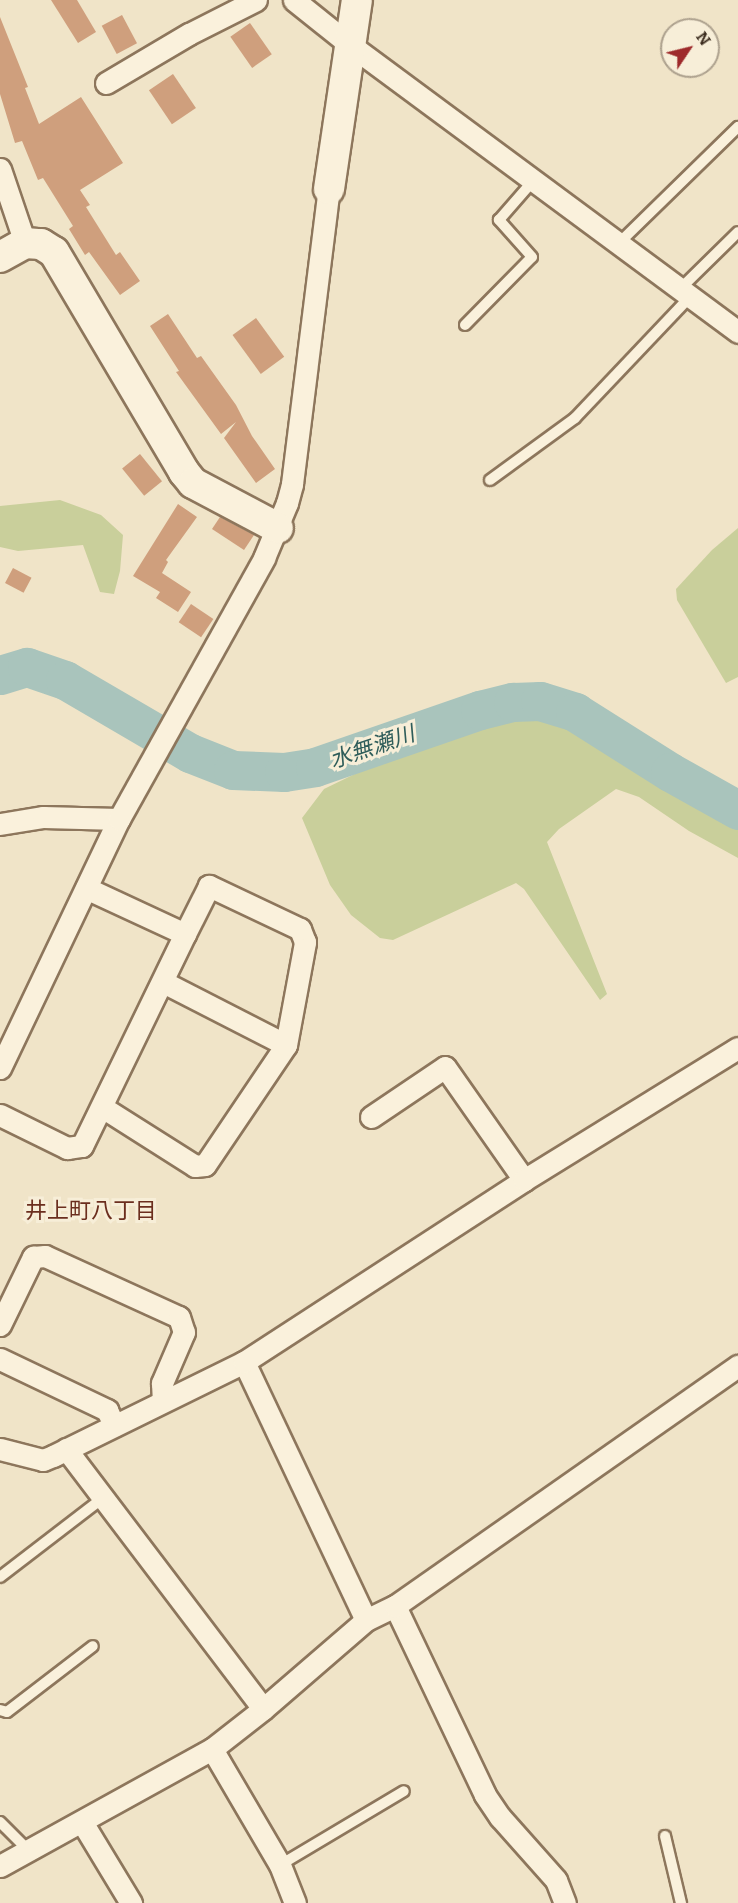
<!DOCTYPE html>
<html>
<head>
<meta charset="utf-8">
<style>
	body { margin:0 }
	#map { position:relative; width:738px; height:1903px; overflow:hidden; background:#f0e4c8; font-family:Bitter,"Noto Sans JP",serif }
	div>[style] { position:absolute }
	.green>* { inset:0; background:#c9cf9b }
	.river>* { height:39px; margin:-19.5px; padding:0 19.5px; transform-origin:19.5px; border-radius:19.5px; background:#a9c4bc }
	.building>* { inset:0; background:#cf9f7d; transform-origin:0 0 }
	.roads { filter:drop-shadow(2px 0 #8d765c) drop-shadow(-2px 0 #8d765c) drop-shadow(0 2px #8d765c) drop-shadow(0 -2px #8d765c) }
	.lane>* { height:10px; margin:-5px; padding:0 5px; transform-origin:5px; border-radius:5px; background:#faf1dc }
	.street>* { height:21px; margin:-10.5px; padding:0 10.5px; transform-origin:10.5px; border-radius:10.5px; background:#faf1dc }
	.secondary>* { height:30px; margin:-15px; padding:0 15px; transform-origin:15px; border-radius:15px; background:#faf1dc }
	span { translate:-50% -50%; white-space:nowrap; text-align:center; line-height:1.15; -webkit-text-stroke:6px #f7eed8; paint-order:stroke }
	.water-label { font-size:22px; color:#2f5d5a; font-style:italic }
	.neighbourhood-label { font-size:22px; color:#6b2e1e }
	.north { position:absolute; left:660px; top:18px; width:60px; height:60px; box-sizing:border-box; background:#f7eed8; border:2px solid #ada18e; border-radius:50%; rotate:55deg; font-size:16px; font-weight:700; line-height:24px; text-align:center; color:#3d2e20 }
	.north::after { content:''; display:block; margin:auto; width:21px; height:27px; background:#9e2a2b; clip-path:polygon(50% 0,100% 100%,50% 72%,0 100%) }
</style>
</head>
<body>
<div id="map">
	<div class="green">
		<i style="clip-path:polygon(60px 500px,101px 515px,123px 535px,120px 571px,114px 594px,100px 592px,83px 545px,18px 551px,0 547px,0 506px)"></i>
		<i style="clip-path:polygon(738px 528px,738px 677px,726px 683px,677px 600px,676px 589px,712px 550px)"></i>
		<i style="clip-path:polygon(526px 708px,569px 720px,738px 820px,738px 858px,689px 831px,639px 797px,616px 789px,559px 829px,547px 842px,607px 994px,600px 1000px,524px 889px,516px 883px,393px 940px,380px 938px,351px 915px,330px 885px,302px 818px,324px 789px,396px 754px)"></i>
	</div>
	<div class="river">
		<i style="left:0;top:675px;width:28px;rotate:-17deg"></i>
		<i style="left:27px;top:667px;width:40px;rotate:18.9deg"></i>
		<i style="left:65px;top:680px;width:145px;rotate:30.3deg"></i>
		<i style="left:190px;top:753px;width:46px;rotate:21.6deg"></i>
		<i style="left:233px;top:770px;width:51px;rotate:2.2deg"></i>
		<i style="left:284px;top:772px;width:31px;rotate:-9deg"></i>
		<i style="left:315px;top:767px;width:175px;rotate:-19.1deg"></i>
		<i style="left:480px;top:710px;width:34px;rotate:-14deg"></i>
		<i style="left:513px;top:702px;width:27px;rotate:-2deg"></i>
		<i style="left:540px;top:701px;width:37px;rotate:17deg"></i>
		<i style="left:575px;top:712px;width:112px;rotate:32.3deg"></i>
		<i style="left:670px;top:772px;width:78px;rotate:29.2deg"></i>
	</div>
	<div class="building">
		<i style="clip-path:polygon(51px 0,77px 0,96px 32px,78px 43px)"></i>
		<i style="left:122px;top:15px;width:32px;height:23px;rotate:62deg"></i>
		<i style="clip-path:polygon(0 17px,28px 87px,25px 88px,39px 124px,81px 97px,123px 163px,80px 190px,90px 205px,86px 207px,116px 255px,120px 252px,140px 281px,120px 295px,89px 252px,85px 255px,69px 229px,73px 226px,43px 178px,38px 180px,22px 141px,15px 143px,0 94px)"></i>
		<i style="left:250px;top:23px;width:38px;height:24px;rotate:55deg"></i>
		<i style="left:173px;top:74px;width:41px;height:29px;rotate:56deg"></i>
		<i style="clip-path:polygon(168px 314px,197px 358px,201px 356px,236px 405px,252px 436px,275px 469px,256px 483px,224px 438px,236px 422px,221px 434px,176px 372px,179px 371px,150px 326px)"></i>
		<i style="left:256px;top:318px;width:48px;height:29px;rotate:54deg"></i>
		<i style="left:140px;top:454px;width:35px;height:23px;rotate:51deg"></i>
		<i style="clip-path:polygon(178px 504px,197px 517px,166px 560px,168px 562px,162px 573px,191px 592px,178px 612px,156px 598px,160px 592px,133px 576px)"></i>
		<i style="clip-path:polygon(220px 517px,254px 535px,244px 550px,212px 529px)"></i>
		<i style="left:13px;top:568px;width:21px;height:17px;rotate:28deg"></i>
		<i style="left:191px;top:604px;width:27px;height:22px;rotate:34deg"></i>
	</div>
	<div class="roads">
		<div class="lane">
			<i style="left:618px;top:244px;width:168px;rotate:-44.3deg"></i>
			<i style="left:680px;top:289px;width:81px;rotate:-44.5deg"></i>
			<i style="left:465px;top:325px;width:95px;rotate:-45.4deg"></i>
			<i style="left:532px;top:257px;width:50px;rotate:-131.7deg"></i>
			<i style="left:499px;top:220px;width:52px;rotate:-48.9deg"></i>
			<i style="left:490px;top:480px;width:105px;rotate:-36.1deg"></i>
			<i style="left:575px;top:418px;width:167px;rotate:-46.5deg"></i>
			<i style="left:0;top:1577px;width:130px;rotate:-37.5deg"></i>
			<i style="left:0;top:1710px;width:7px;rotate:16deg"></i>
			<i style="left:7px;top:1712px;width:108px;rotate:-37.5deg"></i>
			<i style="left:0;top:1822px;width:40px;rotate:45deg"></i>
			<i style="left:665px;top:1836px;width:69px;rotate:76.6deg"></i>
			<i style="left:280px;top:1865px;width:144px;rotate:-30.8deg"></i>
		</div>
		<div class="street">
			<i style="left:294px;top:0;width:70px;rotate:38.7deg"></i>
			<i style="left:349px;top:44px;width:484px;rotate:36.5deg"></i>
			<i style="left:106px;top:83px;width:96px;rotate:-30.6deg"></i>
			<i style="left:189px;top:34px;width:75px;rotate:-26.9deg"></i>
			<i style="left:0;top:169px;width:78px;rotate:71.3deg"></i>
			<i style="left:0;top:824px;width:44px;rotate:-9.2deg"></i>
			<i style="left:43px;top:817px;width:76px;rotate:1.5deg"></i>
			<i style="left:163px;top:982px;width:138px;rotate:27.1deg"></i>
			<i style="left:0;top:1068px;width:276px;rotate:-64.5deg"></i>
			<i style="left:119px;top:819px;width:299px;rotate:-60.9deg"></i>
			<i style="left:264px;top:558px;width:60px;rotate:-67.3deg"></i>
			<i style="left:287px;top:503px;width:20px;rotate:-75deg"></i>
			<i style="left:292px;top:484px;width:297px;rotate:-82.9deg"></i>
			<i style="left:102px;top:1107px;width:110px;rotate:32.4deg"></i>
			<i style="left:195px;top:1166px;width:10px;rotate:-6deg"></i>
			<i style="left:205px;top:1165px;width:145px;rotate:-56deg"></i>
			<i style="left:286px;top:1045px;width:105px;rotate:-79.5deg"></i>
			<i style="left:305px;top:942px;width:14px;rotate:-111deg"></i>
			<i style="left:300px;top:929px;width:101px;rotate:-154.7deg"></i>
			<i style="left:209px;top:886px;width:54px;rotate:116.6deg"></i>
			<i style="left:0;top:1115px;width:75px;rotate:26.2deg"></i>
			<i style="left:67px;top:1148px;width:15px;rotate:-8deg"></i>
			<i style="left:82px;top:1146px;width:236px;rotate:-64.1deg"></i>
			<i style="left:185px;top:934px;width:109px;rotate:-155.1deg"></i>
			<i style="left:371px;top:1117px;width:89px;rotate:-34deg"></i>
			<i style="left:445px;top:1067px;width:138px;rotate:55deg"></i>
			<i style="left:0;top:1325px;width:76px;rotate:-64.1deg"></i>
			<i style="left:33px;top:1257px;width:12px;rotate:-5deg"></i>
			<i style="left:45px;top:1256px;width:147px;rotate:24.5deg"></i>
			<i style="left:179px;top:1317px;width:16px;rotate:72deg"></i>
			<i style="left:184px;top:1332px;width:56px;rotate:113.3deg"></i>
			<i style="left:162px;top:1383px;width:17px;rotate:87deg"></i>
			<i style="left:0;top:1359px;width:119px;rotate:25.5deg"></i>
			<i style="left:107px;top:1410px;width:17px;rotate:65deg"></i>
			<i style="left:244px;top:1362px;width:285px;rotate:64.7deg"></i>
			<i style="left:0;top:1449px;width:44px;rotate:14.3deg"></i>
			<i style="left:43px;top:1460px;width:11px;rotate:-22deg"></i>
			<i style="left:53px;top:1456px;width:213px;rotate:-26.2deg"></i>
			<i style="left:244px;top:1362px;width:334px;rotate:-33deg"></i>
			<i style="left:524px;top:1180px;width:251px;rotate:-31.7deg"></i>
			<i style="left:66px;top:1449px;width:326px;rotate:52.8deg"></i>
			<i style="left:395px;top:1606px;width:209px;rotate:64.5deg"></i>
			<i style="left:485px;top:1795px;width:27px;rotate:56deg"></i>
			<i style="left:500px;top:1817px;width:84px;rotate:48.4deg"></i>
			<i style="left:556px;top:1880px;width:25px;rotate:69deg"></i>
			<i style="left:212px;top:1749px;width:134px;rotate:59.6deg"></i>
			<i style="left:280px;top:1865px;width:41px;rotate:68.5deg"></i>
			<i style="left:82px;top:1822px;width:95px;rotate:58.8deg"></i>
			<i style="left:0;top:1866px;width:242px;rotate:-28.9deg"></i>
			<i style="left:212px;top:1749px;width:65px;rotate:-38.1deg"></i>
			<i style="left:263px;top:1709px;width:136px;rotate:-40.8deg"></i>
			<i style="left:366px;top:1620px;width:32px;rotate:-26deg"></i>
			<i style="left:395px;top:1606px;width:419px;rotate:-35deg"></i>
		</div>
		<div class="secondary">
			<i style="left:329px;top:189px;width:191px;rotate:-81.6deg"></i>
			<i style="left:0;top:257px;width:29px;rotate:-29deg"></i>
			<i style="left:25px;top:243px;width:16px;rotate:4deg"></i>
			<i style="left:41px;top:244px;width:15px;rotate:32deg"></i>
			<i style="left:54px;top:252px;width:256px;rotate:59.4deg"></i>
			<i style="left:184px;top:472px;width:14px;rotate:51deg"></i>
			<i style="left:193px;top:483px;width:96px;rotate:27.9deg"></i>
		</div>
	</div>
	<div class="water-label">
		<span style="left:372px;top:747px;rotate:-19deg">水無瀬川</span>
	</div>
	<div class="neighbourhood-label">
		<span style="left:91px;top:1211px">井上町八丁目</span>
	</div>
	<div class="north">N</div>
</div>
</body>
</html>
